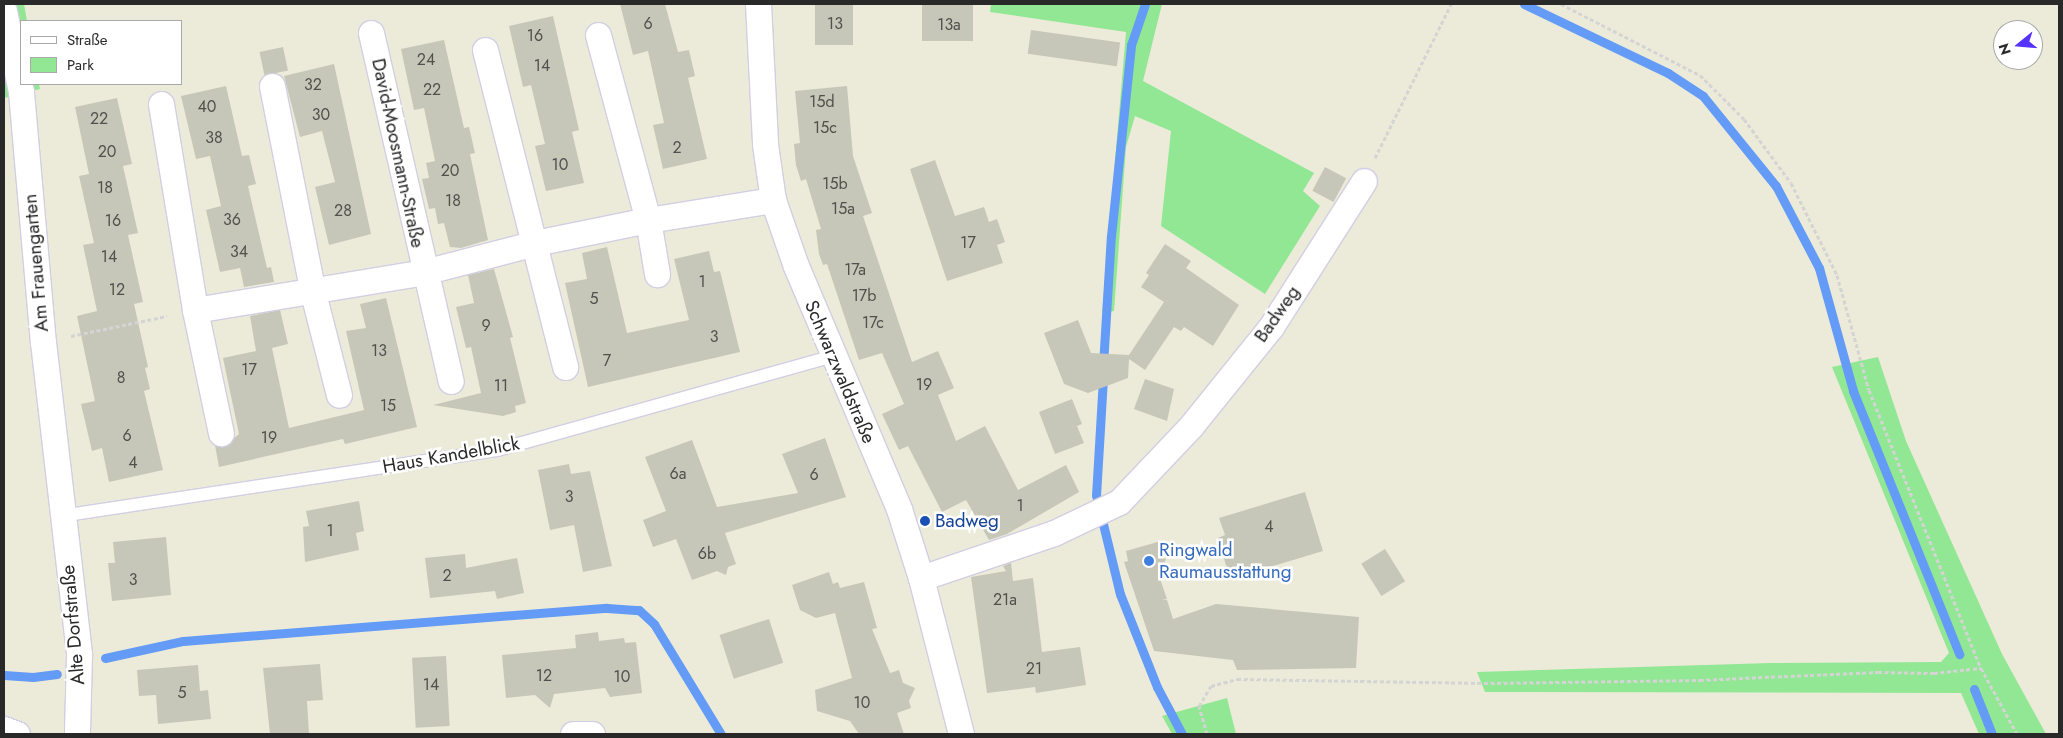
<!DOCTYPE html>
<html>
<head>
<meta charset="utf-8">
<style>
	body { margin:0 }
	#map { position:relative; width:2063px; height:738px; overflow:hidden; background:#ecebd9; font-family:Jost,sans-serif }
	div>[style] { position:absolute }
	.green>* { inset:0; background:#91e793 }
	.stream>* { height:9px; margin:-4.5px; padding:0 4.5px; transform-origin:4.5px; border-radius:4.5px; background:#649bf7 }
	.building>* { inset:0; background:#c7c7b9; transform-origin:0 0 }
	.path>* { height:3px; margin-top:-1.5px; transform-origin:0; background:repeating-linear-gradient(90deg,#d4d4d4 0 4px,transparent 0 6.5px) }
	.roads { filter:drop-shadow(1px 0 #d2cee3) drop-shadow(-1px 0 #d2cee3) drop-shadow(0 1px #d2cee3) drop-shadow(0 -1px #d2cee3) }
	.service>* { height:12px; margin:-6px; padding:0 6px; transform-origin:6px; border-radius:6px; background:#fff }
	.minor>* { height:25px; margin:-12.5px; padding:0 12.5px; transform-origin:12.5px; border-radius:12.5px; background:#fff }
	.dots>* { width:14px; height:14px; translate:-50% -50%; box-sizing:border-box; border:2px solid #fff; border-radius:50% }
	span { translate:-50% -50%; white-space:nowrap; text-align:center; line-height:1.15; -webkit-text-stroke:5px #fff; paint-order:stroke }
	.number-label { font-size:16px; color:#50504d }
	.number-label span { -webkit-text-stroke-width:0 }
	.street-label { font-size:19px; color:#292929 }
	.transit-label { font-size:19px; color:#164399 }
	.left { translate:0 -50%; text-align:left }
	.shop-label { font-size:19px; color:#366cbe }
	.frame { position:absolute; inset:0; border:5px solid #292929; pointer-events:none }
	.legend { position:absolute; left:20px; top:20px; width:162px; height:65px; box-sizing:border-box; background:#fff; border:1px solid #a9a9a9; margin:0; padding:6px 9px; list-style:none; font-size:15px; color:#292929 }
	.legend li { display:flex; align-items:center; gap:10px; height:25px }
	.legend b { width:25px; border:1px solid #a9a9a9 }
	.north { position:absolute; left:1993px; top:20px; width:50px; height:50px; box-sizing:border-box; background:#fff; border:1px solid #a9a9a9; border-radius:50%; rotate:253deg; font-size:14px; font-weight:700; line-height:20px; text-align:center; color:#292929 }
	.north::after { content:''; display:block; margin:auto; width:18px; height:22px; background:#5733ff; clip-path:polygon(50% 0,100% 100%,50% 72%,0 100%) }
</style>
</head>
<body>
<div id="map">
	<div class="green">
		<i style="clip-path:polygon(4px 4px,24px 4px,27px 21px,21px 21px,21px 84px,39px 84px,40px 89px,4px 98px)"></i>
		<i style="clip-path:polygon(991px 4px,1162px 4px,1143px 81px,1314px 173px,1303px 191px,1320px 206px,1265px 294px,1161px 226px,1171px 131px,1135px 116px,1126px 147px,1114px 311px,1102px 313px,1126px 32px,990px 12px)"></i>
		<i style="clip-path:polygon(1878px 357px,1906px 441px,2002px 654px,2046px 734px,1979px 734px,1961px 693px,1485px 692px,1477px 672px,1771px 663px,1941px 662px,1949px 653px,1832px 367px)"></i>
		<i style="clip-path:polygon(1227px 698px,1236px 734px,1172px 734px,1162px 716px)"></i>
	</div>
	<div class="stream">
		<i style="left:1524px;top:4px;width:160px;rotate:25.6deg"></i>
		<i style="left:1668px;top:73px;width:42px;rotate:33.3deg"></i>
		<i style="left:1703px;top:96px;width:116px;rotate:51deg"></i>
		<i style="left:1776px;top:186px;width:93px;rotate:62.3deg"></i>
		<i style="left:1819px;top:268px;width:128px;rotate:74.5deg"></i>
		<i style="left:1853px;top:391px;width:284px;rotate:68deg"></i>
		<i style="left:1103px;top:365px;width:129px;rotate:-86.5deg"></i>
		<i style="left:1111px;top:236px;width:192px;rotate:-84deg"></i>
		<i style="left:1131px;top:45px;width:43px;rotate:-71.1deg"></i>
		<i style="left:1103px;top:378px;width:117px;rotate:93.4deg"></i>
		<i style="left:1096px;top:495px;width:102px;rotate:76.4deg"></i>
		<i style="left:1120px;top:594px;width:100px;rotate:68.3deg"></i>
		<i style="left:1157px;top:687px;width:53px;rotate:62deg"></i>
		<i style="left:105px;top:658px;width:80px;rotate:-12.3deg"></i>
		<i style="left:183px;top:641px;width:425px;rotate:-4.5deg"></i>
		<i style="left:607px;top:608px;width:32px;rotate:4deg"></i>
		<i style="left:639px;top:610px;width:21px;rotate:43deg"></i>
		<i style="left:654px;top:624px;width:129px;rotate:58.7deg"></i>
		<i style="left:4px;top:675px;width:29px;rotate:4deg"></i>
		<i style="left:33px;top:677px;width:24px;rotate:-7deg"></i>
		<i style="left:1974px;top:689px;width:48px;rotate:68.2deg"></i>
	</div>
	<div class="building">
		<i style="clip-path:polygon(620px 4px,665px 4px,678px 52px,689px 50px,695px 76px,688px 78px,707px 159px,663px 169px,653px 125px,664px 123px,648px 51px,633px 55px)"></i>
		<i style="left:815px;top:4px;width:38px;height:41px"></i>
		<i style="left:922px;top:4px;width:51px;height:37px"></i>
		<i style="clip-path:polygon(553px 16px,579px 130px,572px 132px,584px 183px,546px 191px,535px 146px,545px 144px,531px 85px,523px 87px,509px 26px)"></i>
		<i style="left:1031px;top:30px;width:90px;height:24px;rotate:8deg"></i>
		<i style="clip-path:polygon(444px 40px,464px 128px,469px 127px,475px 153px,470px 154px,488px 240px,461px 248px,450px 247px,444px 223px,438px 224px,435px 208px,429px 209px,422px 179px,429px 178px,426px 163px,435px 161px,424px 108px,414px 110px,401px 49px)"></i>
		<i style="left:283px;top:47px;width:24px;height:24px;rotate:78deg"></i>
		<i style="clip-path:polygon(334px 64px,371px 234px,329px 245px,315px 187px,335px 182px,322px 131px,300px 137px,284px 76px)"></i>
		<i style="clip-path:polygon(226px 86px,242px 156px,249px 155px,256px 184px,248px 186px,250px 195px,267px 268px,271px 267px,274px 282px,244px 287px,240px 268px,220px 272px,206px 210px,221px 206px,210px 156px,196px 159px,181px 96px)"></i>
		<i style="clip-path:polygon(847px 86px,853px 156px,872px 213px,863px 216px,912px 362px,938px 351px,954px 388px,938px 395px,956px 441px,985px 426px,1018px 490px,1066px 465px,1079px 492px,1007px 534px,989px 540px,966px 500px,942px 512px,908px 446px,899px 450px,882px 414px,904px 404px,882px 353px,859px 360px,827px 264px,823px 265px,819px 254px,816px 230px,821px 229px,806px 179px,801px 181px,796px 165px,794px 144px,800px 143px,795px 91px)"></i>
		<i style="clip-path:polygon(117px 98px,132px 164px,123px 166px,138px 233px,128px 235px,143px 302px,134px 304px,148px 367px,145px 368px,150px 389px,144px 391px,163px 470px,109px 482px,102px 448px,92px 451px,81px 404px,95px 401px,77px 316px,97px 311px,83px 245px,94px 243px,79px 176px,89px 174px,75px 107px)"></i>
		<i style="clip-path:polygon(935px 160px,955px 216px,984px 207px,989px 222px,997px 219px,1005px 242px,997px 245px,1003px 263px,947px 281px,910px 169px)"></i>
		<i style="left:1325px;top:167px;width:24px;height:27px;rotate:28deg"></i>
		<i style="clip-path:polygon(1165px 244px,1191px 261px,1186px 268px,1239px 305px,1213px 346px,1184px 327px,1181px 331px,1174px 327px,1145px 370px,1129px 359px,1128px 378px,1088px 393px,1064px 384px,1044px 333px,1078px 320px,1091px 353px,1129px 355px,1164px 302px,1141px 287px,1149px 275px,1146px 273px)"></i>
		<i style="clip-path:polygon(607px 247px,627px 333px,689px 320px,674px 259px,709px 251px,714px 272px,720px 271px,740px 352px,588px 387px,565px 283px,587px 279px,582px 253px)"></i>
		<i style="clip-path:polygon(494px 269px,513px 337px,510px 338px,526px 403px,515px 406px,516px 412px,503px 416px,433px 405px,481px 393px,471px 347px,466px 348px,456px 307px,474px 303px,468px 275px)"></i>
		<i style="clip-path:polygon(386px 298px,417px 427px,345px 444px,343px 439px,219px 467px,215px 445px,224px 447px,239px 434px,223px 358px,256px 351px,250px 316px,280px 310px,288px 344px,272px 348px,289px 428px,364px 410px,346px 331px,366px 328px,360px 304px)"></i>
		<i style="clip-path:polygon(1145px 379px,1174px 389px,1167px 421px,1134px 409px)"></i>
		<i style="clip-path:polygon(1072px 399px,1082px 424px,1077px 426px,1084px 443px,1055px 454px,1039px 412px)"></i>
		<i style="clip-path:polygon(825px 438px,846px 497px,725px 533px,736px 564px,728px 567px,726px 575px,717px 571px,692px 580px,676px 539px,653px 547px,643px 520px,666px 511px,645px 457px,692px 440px,717px 507px,798px 493px,782px 454px)"></i>
		<i style="clip-path:polygon(569px 464px,571px 474px,590px 471px,612px 566px,583px 572px,574px 525px,550px 530px,538px 470px)"></i>
		<i style="clip-path:polygon(1305px 492px,1323px 551px,1230px 579px,1218px 538px,1225px 535px,1219px 518px)"></i>
		<i style="clip-path:polygon(359px 501px,364px 531px,356px 533px,359px 550px,305px 562px,303px 527px,309px 526px,306px 511px)"></i>
		<i style="clip-path:polygon(166px 537px,171px 595px,112px 601px,108px 563px,115px 563px,113px 542px)"></i>
		<i style="clip-path:polygon(1161px 541px,1166px 559px,1159px 576px,1167px 599px,1162px 600px,1167px 600px,1173px 619px,1216px 604px,1359px 617px,1356px 668px,1237px 670px,1233px 660px,1154px 651px,1124px 562px,1128px 561px,1126px 551px)"></i>
		<i style="left:1385px;top:549px;width:38px;height:28px;rotate:58deg"></i>
		<i style="clip-path:polygon(465px 554px,466px 568px,517px 558px,524px 593px,497px 599px,495px 591px,430px 598px,425px 558px)"></i>
		<i style="clip-path:polygon(1011px 563px,1013px 581px,1033px 578px,1042px 652px,1080px 647px,1086px 685px,1036px 693px,1035px 687px,987px 693px,971px 577px,1006px 571px,1003px 566px)"></i>
		<i style="clip-path:polygon(829px 572px,833px 584px,838px 582px,840px 588px,864px 582px,877px 628px,872px 629px,890px 673px,899px 670px,903px 683px,915px 688px,909px 701px,911px 708px,897px 713px,904px 734px,859px 734px,850px 721px,817px 711px,815px 690px,852px 678px,835px 613px,816px 618px,800px 610px,792px 585px)"></i>
		<i style="left:769px;top:619px;width:46px;height:52px;rotate:72deg"></i>
		<i style="clip-path:polygon(598px 632px,599px 641px,624px 638px,625px 643px,636px 642px,642px 693px,610px 697px,605px 688px,554px 694px,550px 708px,535px 695px,506px 698px,502px 655px,576px 648px,575px 635px)"></i>
		<i style="left:446px;top:656px;width:70px;height:34px;rotate:87deg"></i>
		<i style="clip-path:polygon(320px 664px,323px 700px,307px 701px,309px 734px,270px 734px,263px 668px)"></i>
		<i style="clip-path:polygon(198px 665px,200px 691px,208px 690px,211px 719px,158px 724px,156px 695px,139px 696px,137px 670px)"></i>
	</div>
	<div class="path">
		<i style="left:1561px;top:4px;width:156px;rotate:27.1deg"></i>
		<i style="left:1700px;top:75px;width:62px;rotate:45deg"></i>
		<i style="left:1744px;top:119px;width:79px;rotate:53.7deg"></i>
		<i style="left:1791px;top:183px;width:103px;rotate:63.4deg"></i>
		<i style="left:1837px;top:275px;width:119px;rotate:74.5deg"></i>
		<i style="left:1869px;top:390px;width:300px;rotate:68.1deg"></i>
		<i style="left:1981px;top:668px;width:75px;rotate:61.4deg"></i>
		<i style="left:1375px;top:158px;width:172px;rotate:-63.7deg"></i>
		<i style="left:71px;top:336px;width:98px;rotate:-11.8deg"></i>
		<i style="left:1207px;top:734px;width:29px;rotate:-106deg"></i>
		<i style="left:1199px;top:706px;width:23px;rotate:-59deg"></i>
		<i style="left:1211px;top:686px;width:27px;rotate:-15deg"></i>
		<i style="left:1237px;top:679px;width:247px;rotate:0.9deg"></i>
		<i style="left:1484px;top:683px;width:216px;rotate:-0.8deg"></i>
		<i style="left:1700px;top:680px;width:178px;rotate:-2.6deg"></i>
		<i style="left:1878px;top:672px;width:56px;rotate:1deg"></i>
		<i style="left:1934px;top:673px;width:47px;rotate:-6.1deg"></i>
	</div>
	<div class="roads">
		<div class="service">
			<i style="left:61px;top:516px;width:441px;rotate:-8.6deg"></i>
			<i style="left:497px;top:450px;width:349px;rotate:-15.6deg"></i>
		</div>
		<div class="minor">
			<i style="left:758px;top:4px;width:140px;rotate:87.1deg"></i>
			<i style="left:765px;top:144px;width:57px;rotate:81.9deg"></i>
			<i style="left:773px;top:200px;width:70px;rotate:70.8deg"></i>
			<i style="left:796px;top:266px;width:264px;rotate:67deg"></i>
			<i style="left:899px;top:509px;width:72px;rotate:72.3deg"></i>
			<i style="left:921px;top:578px;width:161px;rotate:75.6deg"></i>
			<i style="left:4px;top:11px;width:83px;rotate:78.1deg"></i>
			<i style="left:21px;top:92px;width:251px;rotate:85deg"></i>
			<i style="left:43px;top:342px;width:315px;rotate:83.4deg"></i>
			<i style="left:79px;top:655px;width:79px;rotate:91.5deg"></i>
			<i style="left:371px;top:33px;width:357px;rotate:77.1deg"></i>
			<i style="left:598px;top:35px;width:192px;rotate:74.9deg"></i>
			<i style="left:648px;top:220px;width:55px;rotate:80.5deg"></i>
			<i style="left:485px;top:50px;width:327px;rotate:75.8deg"></i>
			<i style="left:272px;top:86px;width:211px;rotate:78.8deg"></i>
			<i style="left:313px;top:293px;width:105px;rotate:75.7deg"></i>
			<i style="left:161px;top:104px;width:209px;rotate:80.6deg"></i>
			<i style="left:195px;top:310px;width:126px;rotate:78.1deg"></i>
			<i style="left:195px;top:310px;width:232px;rotate:-9.4deg"></i>
			<i style="left:424px;top:272px;width:115px;rotate:-14.6deg"></i>
			<i style="left:535px;top:243px;width:115px;rotate:-11.5deg"></i>
			<i style="left:648px;top:220px;width:127px;rotate:-9.1deg"></i>
			<i style="left:921px;top:578px;width:140px;rotate:-18.7deg"></i>
			<i style="left:1054px;top:533px;width:72px;rotate:-25.5deg"></i>
			<i style="left:1119px;top:502px;width:105px;rotate:-46.5deg"></i>
			<i style="left:1191px;top:426px;width:127px;rotate:-51.1deg"></i>
			<i style="left:1271px;top:327px;width:173px;rotate:-57.5deg"></i>
			<i style="left:4px;top:729px;width:14px;rotate:21deg"></i>
			<i style="left:573px;top:734px;width:19px"></i>
		</div>
	</div>
	<div class="dots">
		<i style="left:925px;top:521px;background:#1a4fb4"></i>
		<i style="left:1149px;top:561px;background:#3f7fe0"></i>
	</div>
	<div class="number-label">
		<span style="left:648px;top:24px">6</span>
		<span style="left:835px;top:24px">13</span>
		<span style="left:949px;top:25px">13a</span>
		<span style="left:535px;top:36px">16</span>
		<span style="left:426px;top:60px">24</span>
		<span style="left:542px;top:66px">14</span>
		<span style="left:313px;top:85px">32</span>
		<span style="left:432px;top:90px">22</span>
		<span style="left:822px;top:102px">15d</span>
		<span style="left:207px;top:107px">40</span>
		<span style="left:321px;top:115px">30</span>
		<span style="left:99px;top:119px">22</span>
		<span style="left:825px;top:128px">15c</span>
		<span style="left:214px;top:138px">38</span>
		<span style="left:677px;top:148px">2</span>
		<span style="left:107px;top:152px">20</span>
		<span style="left:560px;top:165px">10</span>
		<span style="left:450px;top:171px">20</span>
		<span style="left:835px;top:184px">15b</span>
		<span style="left:105px;top:188px">18</span>
		<span style="left:453px;top:201px">18</span>
		<span style="left:843px;top:209px">15a</span>
		<span style="left:343px;top:211px">28</span>
		<span style="left:232px;top:220px">36</span>
		<span style="left:113px;top:221px">16</span>
		<span style="left:968px;top:243px">17</span>
		<span style="left:239px;top:252px">34</span>
		<span style="left:109px;top:257px">14</span>
		<span style="left:855px;top:270px">17a</span>
		<span style="left:702px;top:282px">1</span>
		<span style="left:117px;top:290px">12</span>
		<span style="left:864px;top:296px">17b</span>
		<span style="left:594px;top:299px">5</span>
		<span style="left:873px;top:323px">17c</span>
		<span style="left:486px;top:326px">9</span>
		<span style="left:714px;top:337px">3</span>
		<span style="left:379px;top:351px">13</span>
		<span style="left:607px;top:361px">7</span>
		<span style="left:249px;top:370px">17</span>
		<span style="left:121px;top:378px">8</span>
		<span style="left:924px;top:385px">19</span>
		<span style="left:501px;top:386px">11</span>
		<span style="left:388px;top:406px">15</span>
		<span style="left:127px;top:436px">6</span>
		<span style="left:269px;top:438px">19</span>
		<span style="left:133px;top:463px">4</span>
		<span style="left:678px;top:474px">6a</span>
		<span style="left:814px;top:475px">6</span>
		<span style="left:569px;top:497px">3</span>
		<span style="left:1020px;top:506px">1</span>
		<span style="left:1269px;top:527px">4</span>
		<span style="left:330px;top:531px">1</span>
		<span style="left:707px;top:554px">6b</span>
		<span style="left:447px;top:576px">2</span>
		<span style="left:133px;top:580px">3</span>
		<span style="left:1005px;top:600px">21a</span>
		<span style="left:1034px;top:669px">21</span>
		<span style="left:544px;top:676px">12</span>
		<span style="left:622px;top:677px">10</span>
		<span style="left:431px;top:685px">14</span>
		<span style="left:182px;top:693px">5</span>
		<span style="left:862px;top:703px">10</span>
	</div>
	<div class="street-label">
		<span style="left:398px;top:153px;rotate:78deg">David-Moosmann-Straße</span>
		<span style="left:36px;top:263px;rotate:-95deg">Am Frauengarten</span>
		<span style="left:1277px;top:314px;rotate:-55deg">Badweg</span>
		<span style="left:840px;top:372px;rotate:67deg">Schwarzwaldstraße</span>
		<span style="left:451px;top:455px;rotate:-10deg">Haus Kandelblick</span>
		<span style="left:73px;top:625px;rotate:-95deg">Alte Dorfstraße</span>
	</div>
	<div class="transit-label">
		<span class="left" style="left:935px;top:521px">Badweg</span>
	</div>
	<div class="shop-label">
		<span class="left" style="left:1159px;top:561px">Ringwald<br>Raumausstattung</span>
	</div>
	<div class="frame"></div>
	<ul class="legend">
	<li><b style="height:6px;background:#fff"></b>Straße</li>
	<li><b style="height:14px;background:#91e793"></b>Park</li>
	</ul>
	<div class="north">N</div>
</div>
</body>
</html>
